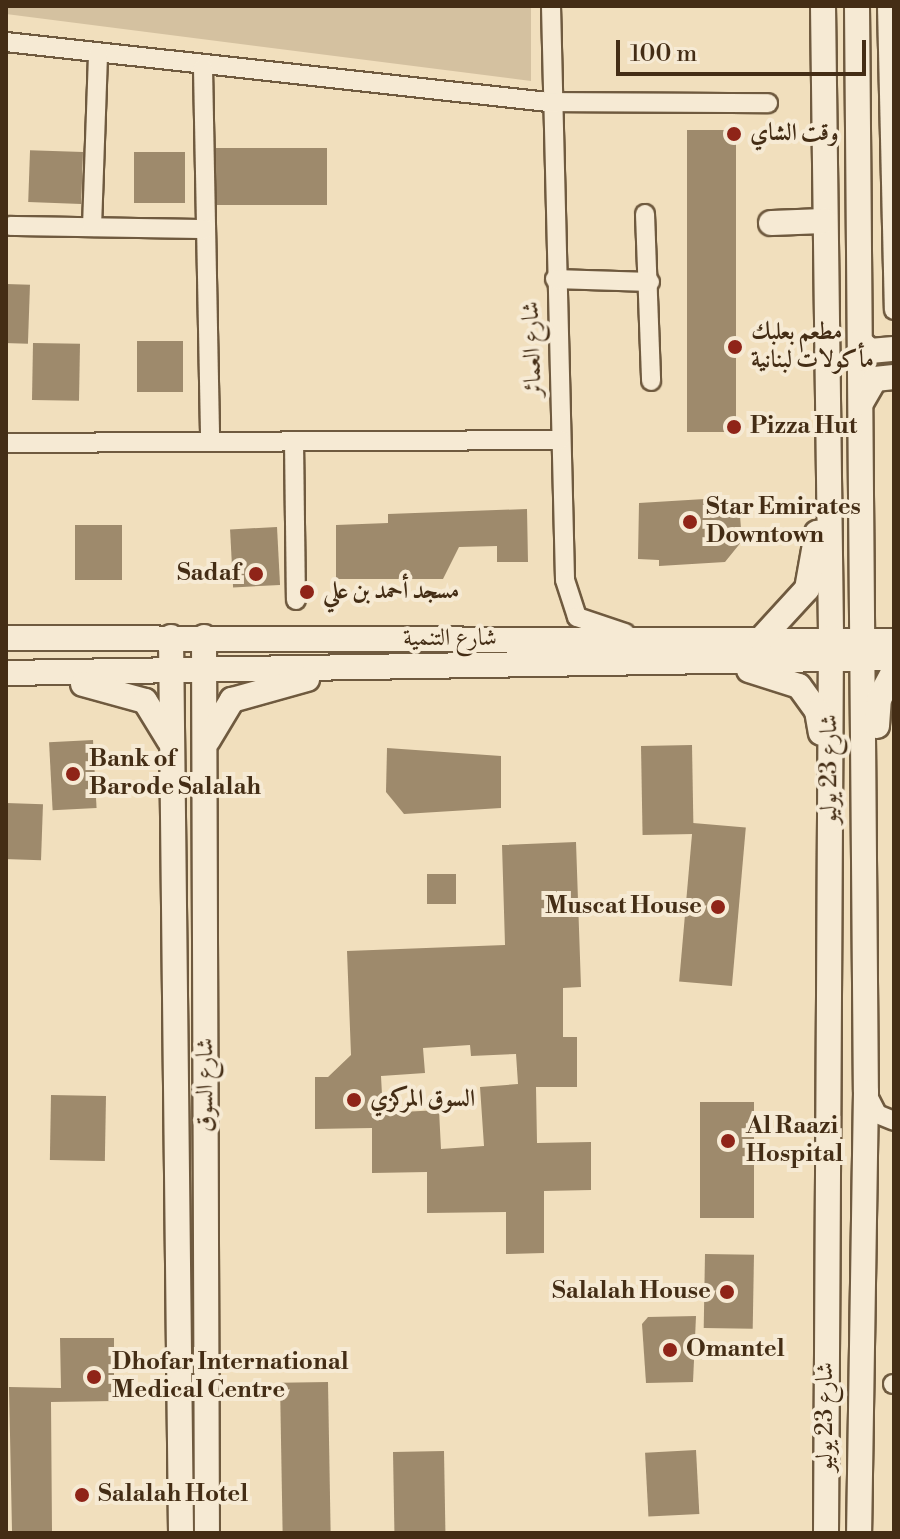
<!DOCTYPE html>
<html>
<head>
<meta charset="utf-8">
<style>
	body { margin:0 }
	#map { position:relative; width:900px; height:1539px; overflow:hidden; background:#f1dfbd; font-family:"Libre Bodoni",Amiri,serif }
	div>[style] { position:absolute }
	.green>* { inset:0; background:#d4c1a0 }
	.building>* { inset:0; background:#9e8a6c; transform-origin:0 0 }
	.roads { filter:drop-shadow(2px 0 #6f5a3f) drop-shadow(-2px 0 #6f5a3f) drop-shadow(0 2px #6f5a3f) drop-shadow(0 -2px #6f5a3f) }
	.street>* { height:18px; margin:-9px; padding:0 9px; transform-origin:9px; border-radius:9px; background:#f6ead4 }
	.secondary>* { height:24px; margin:-12px; padding:0 12px; transform-origin:12px; border-radius:12px; background:#f6ead4 }
	.dots>* { width:22px; height:22px; translate:-50% -50%; box-sizing:border-box; border:4px solid #f6ead4; border-radius:50% }
	span { translate:-50% -50%; white-space:nowrap; text-align:center; line-height:1.15; -webkit-text-stroke:8px #f6ead4; paint-order:stroke }
	.poi-label { font-size:24px; color:#442d15; font-weight:700 }
	.left { translate:0 -50%; text-align:left }
	.right { translate:-100% -50%; text-align:right }
	.street-label { font-size:24px; color:#442d15 }
	.frame { position:absolute; inset:0; border:8px solid #442d15; pointer-events:none }
	.scale { position:absolute; left:616px; top:40px; width:250px; height:36px; box-sizing:border-box; border:4px solid #442d15; border-top:0; padding-left:10px; font-size:24px; line-height:28px; white-space:nowrap; color:#442d15; -webkit-text-stroke:6px #f6ead4; paint-order:stroke }
</style>
</head>
<body>
<div id="map">
	<div class="green">
		<i style="clip-path:polygon(6px 6px,531px 6px,531px 81px,6px 14px)"></i>
	</div>
	<div class="building">
		<i style="left:736px;top:130px;width:302px;height:49px;rotate:90deg"></i>
		<i style="left:216px;top:148px;width:111px;height:57px"></i>
		<i style="left:83px;top:152px;width:52px;height:53px;rotate:92deg"></i>
		<i style="left:134px;top:152px;width:51px;height:51px"></i>
		<i style="left:6px;top:284px;width:24px;height:59px;rotate:2deg"></i>
		<i style="left:137px;top:341px;width:46px;height:51px"></i>
		<i style="left:33px;top:343px;width:47px;height:57px;rotate:1deg"></i>
		<i style="clip-path:polygon(721px 498px,723px 504px,739px 503px,742px 541px,725px 562px,659px 566px,659px 560px,638px 559px,639px 503px)"></i>
		<i style="clip-path:polygon(527px 509px,528px 562px,497px 562px,497px 546px,459px 547px,443px 579px,336px 579px,336px 525px,388px 523px,388px 514px)"></i>
		<i style="left:122px;top:525px;width:55px;height:47px;rotate:90deg"></i>
		<i style="left:277px;top:527px;width:58px;height:47px;rotate:87deg"></i>
		<i style="left:93px;top:740px;width:68px;height:44px;rotate:87deg"></i>
		<i style="left:692px;top:745px;width:89px;height:51px;rotate:89deg"></i>
		<i style="clip-path:polygon(387px 748px,501px 756px,501px 808px,404px 814px,386px 792px)"></i>
		<i style="left:6px;top:803px;width:37px;height:56px;rotate:2deg"></i>
		<i style="left:693px;top:823px;width:53px;height:159px;rotate:5deg"></i>
		<i style="clip-path:polygon(evenodd,576px 842px,581px 987px,563px 988px,563px 1037px,577px 1037px,577px 1087px,536px 1087px,537px 1143px,591px 1142px,591px 1190px,544px 1191px,544px 1253px,506px 1254px,506px 1212px,427px 1213px,427px 1172px,372px 1173px,372px 1128px,315px 1129px,315px 1077px,328px 1077px,351px 1055px,347px 951px,505px 945px,502px 845px,576px 842px,470px 1045px,471px 1056px,516px 1054px,518px 1084px,480px 1087px,484px 1146px,441px 1149px,439px 1110px,383px 1113px,381px 1076px,425px 1073px,423px 1048px,470px 1045px)"></i>
		<i style="left:427px;top:874px;width:29px;height:30px"></i>
		<i style="left:51px;top:1095px;width:55px;height:65px;rotate:1deg"></i>
		<i style="left:754px;top:1102px;width:116px;height:54px;rotate:90deg"></i>
		<i style="left:705px;top:1254px;width:49px;height:74px;rotate:1deg"></i>
		<i style="clip-path:polygon(696px 1316px,693px 1382px,646px 1383px,642px 1324px,648px 1317px)"></i>
		<i style="clip-path:polygon(60px 1338px,114px 1338px,114px 1401px,51px 1402px,52px 1531px,12px 1531px,9px 1387px,61px 1388px)"></i>
		<i style="left:328px;top:1382px;width:151px;height:48px;rotate:89deg"></i>
		<i style="left:696px;top:1450px;width:64px;height:51px;rotate:87deg"></i>
		<i style="left:444px;top:1451px;width:82px;height:51px;rotate:89deg"></i>
	</div>
	<div class="roads">
		<div class="street">
			<i style="left:551px;top:6px;width:574px;rotate:88.6deg"></i>
			<i style="left:565px;top:580px;width:39px;rotate:72deg"></i>
			<i style="left:577px;top:617px;width:51px;rotate:18.4deg"></i>
			<i style="left:887px;top:6px;width:304px;rotate:88.7deg"></i>
			<i style="left:6px;top:42px;width:545px;rotate:6.32deg"></i>
			<i style="left:548px;top:102px;width:220px;rotate:0.3deg"></i>
			<i style="left:203px;top:68px;width:373px;rotate:88.9deg"></i>
			<i style="left:645px;top:214px;width:167px;rotate:87.9deg"></i>
			<i style="left:10px;top:226px;width:196px;rotate:0.9deg"></i>
			<i style="left:92px;top:227px;width:173px;rotate:-88deg"></i>
			<i style="left:555px;top:279px;width:95px;rotate:1.8deg"></i>
			<i style="left:294px;top:441px;width:159px;rotate:89.3deg"></i>
			<i style="left:6px;top:443px;width:554px;rotate:-0.31deg"></i>
			<i style="left:867px;top:1094px;width:22px;rotate:63deg"></i>
			<i style="left:877px;top:1114px;width:18px;rotate:22deg"></i>
			<i style="left:893px;top:1384px;width:1px"></i>
		</div>
		<div class="secondary">
			<i style="left:823px;top:6px;width:632px;rotate:89.27deg"></i>
			<i style="left:831px;top:638px;width:895px;rotate:90.32deg"></i>
			<i style="left:857px;top:6px;width:1086px;rotate:89.53deg"></i>
			<i style="left:866px;top:1092px;width:441px;rotate:90.9deg"></i>
			<i style="left:771px;top:223px;width:53px;rotate:-2.2deg"></i>
			<i style="left:860px;top:342px;width:13px;rotate:42deg"></i>
			<i style="left:870px;top:351px;width:24px;rotate:-5deg"></i>
			<i style="left:861px;top:403px;width:28px;rotate:-60deg"></i>
			<i style="left:875px;top:379px;width:19px;rotate:-6deg"></i>
			<i style="left:171px;top:637px;width:896px;rotate:89.36deg"></i>
			<i style="left:204px;top:637px;width:896px;rotate:89.81deg"></i>
			<i style="left:6px;top:638px;width:888px;rotate:0.19deg"></i>
			<i style="left:761px;top:639px;width:68px;rotate:-47.4deg"></i>
			<i style="left:807px;top:589px;width:57px;rotate:-79.9deg"></i>
			<i style="left:749px;top:670px;width:52px;rotate:17.7deg"></i>
			<i style="left:799px;top:686px;width:31px;rotate:54deg"></i>
			<i style="left:817px;top:711px;width:22px;rotate:80deg"></i>
			<i style="left:6px;top:673px;width:888px;rotate:-0.97deg"></i>
			<i style="left:83px;top:684px;width:64px;rotate:15.3deg"></i>
			<i style="left:145px;top:701px;width:46px;rotate:58.4deg"></i>
			<i style="left:877px;top:726px;width:27px;rotate:-86deg"></i>
			<i style="left:879px;top:699px;width:32px;rotate:-62deg"></i>
			<i style="left:208px;top:740px;width:47px;rotate:-59deg"></i>
			<i style="left:232px;top:700px;width:78px;rotate:-15.6deg"></i>
		</div>
	</div>
	<div class="dots">
		<i style="left:734px;top:134px;background:#8f2418"></i>
		<i style="left:735px;top:347px;background:#8f2418"></i>
		<i style="left:734px;top:427px;background:#8f2418"></i>
		<i style="left:690px;top:522px;background:#8f2418"></i>
		<i style="left:256px;top:574px;background:#8f2418"></i>
		<i style="left:307px;top:592px;background:#8f2418"></i>
		<i style="left:73px;top:774px;background:#8f2418"></i>
		<i style="left:718px;top:907px;background:#8f2418"></i>
		<i style="left:354px;top:1100px;background:#8f2418"></i>
		<i style="left:728px;top:1141px;background:#8f2418"></i>
		<i style="left:727px;top:1292px;background:#8f2418"></i>
		<i style="left:670px;top:1350px;background:#8f2418"></i>
		<i style="left:94px;top:1377px;background:#8f2418"></i>
		<i style="left:82px;top:1495px;background:#8f2418"></i>
	</div>
	<div class="poi-label">
		<span class="left" style="left:750px;top:134px">وقت الشاي</span>
		<span class="left" style="left:751px;top:347px">مطعم بعلبك<br>مأكولات لبنانية</span>
		<span class="left" style="left:750px;top:427px">Pizza Hut</span>
		<span class="left" style="left:706px;top:522px">Star Emirates<br>Downtown</span>
		<span class="right" style="left:240px;top:574px">Sadaf</span>
		<span class="left" style="left:323px;top:592px">مسجد أحمد بن علي</span>
		<span class="left" style="left:89px;top:774px">Bank of<br>Barode Salalah</span>
		<span class="right" style="left:702px;top:907px">Muscat House</span>
		<span class="left" style="left:370px;top:1100px">السوق المركزي</span>
		<span class="left" style="left:746px;top:1141px">Al Raazi<br>Hospital</span>
		<span class="right" style="left:711px;top:1292px">Salalah House</span>
		<span class="left" style="left:686px;top:1350px">Omantel</span>
		<span class="left" style="left:112px;top:1377px">Dhofar International<br>Medical Centre</span>
		<span class="left" style="left:98px;top:1495px">Salalah Hotel</span>
	</div>
	<div class="street-label">
		<span style="left:533px;top:349px;rotate:-92deg">شارع العمائر</span>
		<span style="left:450px;top:639px">شارع التنمية</span>
		<span style="left:830px;top:769px;rotate:-90deg">شارع 23 يوليو</span>
		<span style="left:206px;top:1085px;rotate:-90deg">شارع السوق</span>
		<span style="left:826px;top:1417px;rotate:-90deg">شارع 23 يوليو</span>
	</div>
	<div class="frame"></div>
	<div class="scale">100 m</div>
</div>
</body>
</html>
